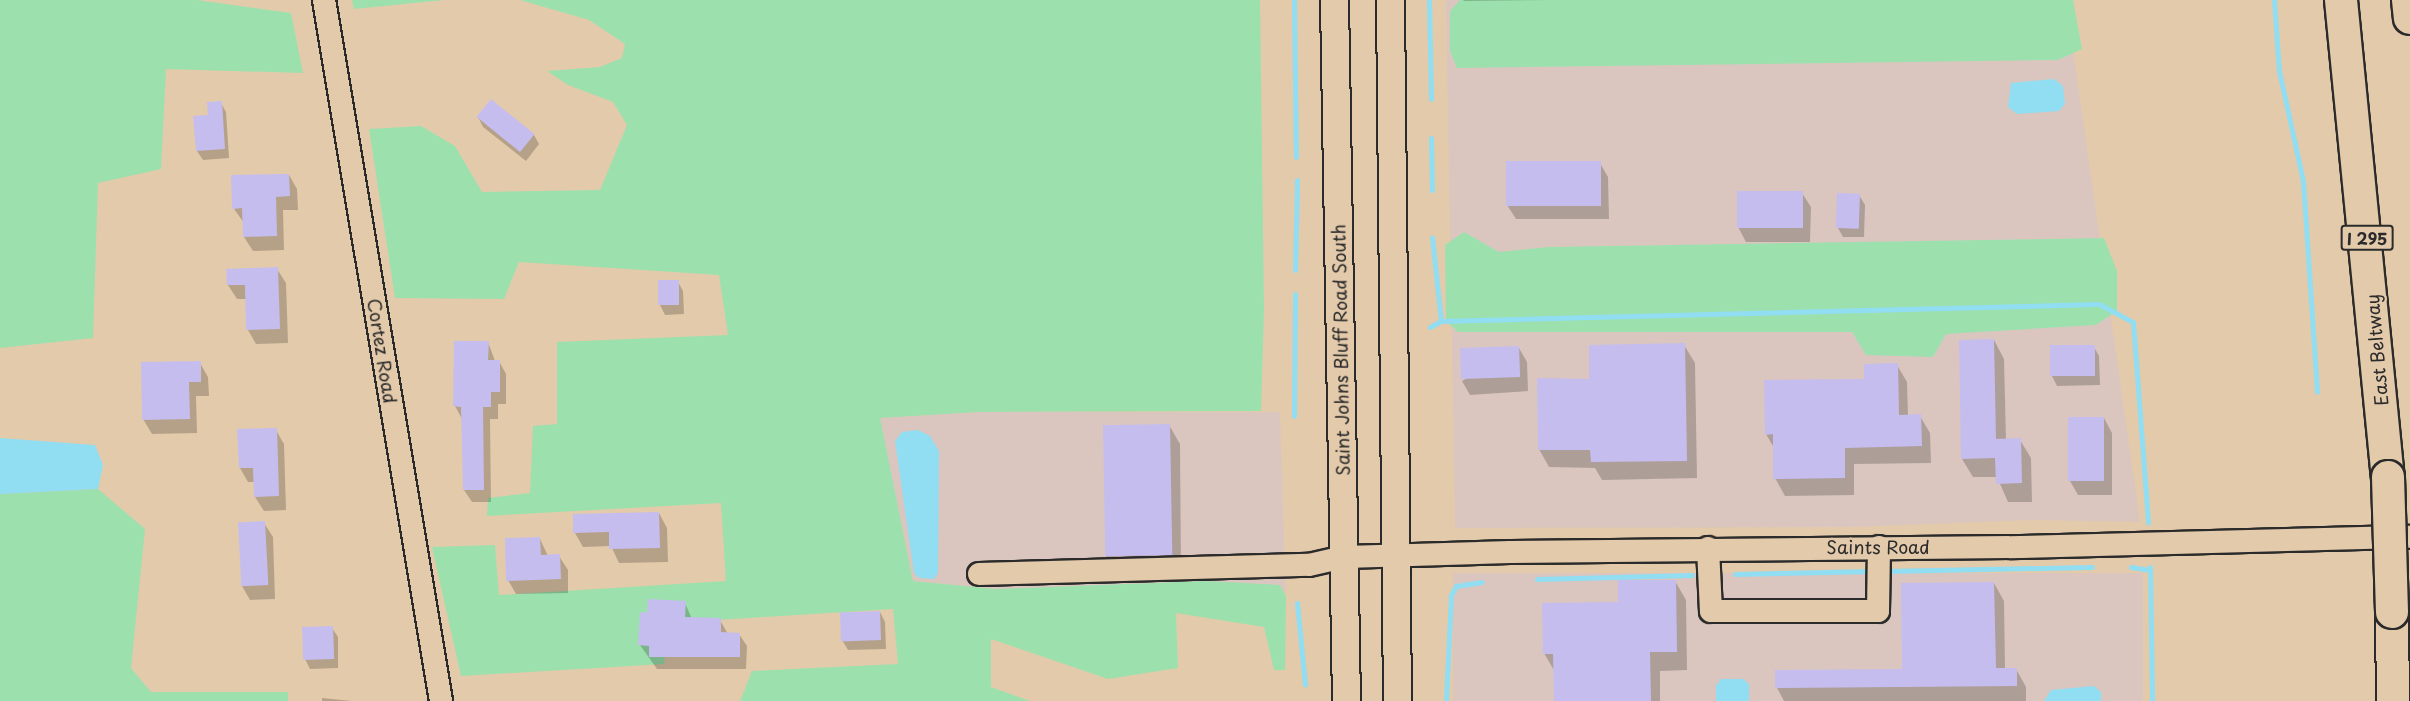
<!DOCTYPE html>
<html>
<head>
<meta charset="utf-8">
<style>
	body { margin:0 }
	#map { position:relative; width:2410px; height:701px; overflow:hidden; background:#e3caab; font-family:"Playpen Sans",sans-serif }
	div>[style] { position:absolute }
	.built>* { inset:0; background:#dac6bf; transform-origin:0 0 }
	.green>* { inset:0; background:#9ce1ad }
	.water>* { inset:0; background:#91ddf2 }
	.shadow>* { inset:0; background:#0003 }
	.stream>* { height:5px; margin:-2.5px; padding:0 2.5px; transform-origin:2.5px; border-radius:2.5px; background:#91ddf2 }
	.building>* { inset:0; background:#c6bdef; transform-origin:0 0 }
	.roads { filter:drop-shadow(2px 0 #2b2b2b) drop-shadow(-2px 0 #2b2b2b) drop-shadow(0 2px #2b2b2b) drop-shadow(0 -2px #2b2b2b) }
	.minor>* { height:22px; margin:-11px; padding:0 11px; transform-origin:11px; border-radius:11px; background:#e3caab }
	.major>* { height:27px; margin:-13.5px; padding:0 13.5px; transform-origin:13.5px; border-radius:13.5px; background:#e3caab }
	.highway>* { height:32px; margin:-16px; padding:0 16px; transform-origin:16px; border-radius:16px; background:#e3caab }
	.bridges { filter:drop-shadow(2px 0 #2b2b2b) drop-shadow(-2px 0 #2b2b2b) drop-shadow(0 2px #2b2b2b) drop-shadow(0 -2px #2b2b2b) }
	.highway-bridge>* { height:32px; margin:-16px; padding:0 16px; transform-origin:16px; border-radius:16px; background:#e3caab }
	span { translate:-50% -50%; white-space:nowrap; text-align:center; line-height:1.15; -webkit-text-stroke:4.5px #e3caab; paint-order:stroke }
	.shield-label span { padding:2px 4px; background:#e3caab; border:2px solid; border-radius:4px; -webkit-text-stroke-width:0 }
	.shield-label { font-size:16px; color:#2b2b2b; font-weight:700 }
	.street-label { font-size:18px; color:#2b2b2b }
</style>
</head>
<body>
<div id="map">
	<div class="built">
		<i style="clip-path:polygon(1446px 0,2066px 0,2140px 522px,2030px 520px,1854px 527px,1455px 528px)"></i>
		<i style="clip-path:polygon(978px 412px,1280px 412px,1286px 596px,1280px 585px,995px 589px,913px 581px,880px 418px)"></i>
		<i style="left:2143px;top:573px;width:128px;height:690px;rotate:90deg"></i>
	</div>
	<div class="green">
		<i style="clip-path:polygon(0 0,197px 0,291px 13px,303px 73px,166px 69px,161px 169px,98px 183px,93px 338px,0 348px)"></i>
		<i style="clip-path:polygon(352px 0,444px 0,354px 9px)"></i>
		<i style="clip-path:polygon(520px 0,1260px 0,1264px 310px,1261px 411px,978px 412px,880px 418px,913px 581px,995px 589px,1206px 581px,1280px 585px,1286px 596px,1285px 670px,1274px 670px,1264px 627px,1176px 613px,1178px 668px,1108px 679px,991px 639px,991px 687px,1030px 701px,740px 701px,752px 671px,898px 664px,893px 609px,669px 623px,664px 664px,461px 676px,432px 547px,495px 545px,499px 595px,726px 581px,721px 503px,487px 516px,488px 498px,530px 493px,533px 426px,557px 424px,557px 342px,728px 335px,719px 275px,519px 262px,504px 299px,395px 298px,369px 129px,421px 126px,455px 146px,482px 192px,600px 190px,627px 125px,613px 102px,568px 85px,547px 71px,600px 67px,622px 58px,625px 44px,589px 20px)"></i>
		<i style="clip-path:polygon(1460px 0,2073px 0,2082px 49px,2058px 60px,1457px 68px,1450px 51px,1450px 11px)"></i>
		<i style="clip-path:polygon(1464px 232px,1499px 252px,1549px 247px,2104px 238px,2117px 271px,2117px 311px,2096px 325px,1946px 334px,1933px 357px,1866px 355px,1852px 332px,1458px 332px,1446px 321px,1445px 245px)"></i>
		<i style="clip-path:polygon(98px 489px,145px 529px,131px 668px,151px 692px,288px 692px,288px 701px,0 701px,0 494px)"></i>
	</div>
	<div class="water">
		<i style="clip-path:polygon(2054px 79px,2063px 86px,2065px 104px,2059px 111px,2017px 114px,2008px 107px,2011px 83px)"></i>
		<i style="clip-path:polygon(918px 430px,930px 436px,939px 451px,938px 573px,934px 579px,919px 578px,914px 573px,895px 441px,902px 432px)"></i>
		<i style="clip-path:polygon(0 438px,95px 445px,103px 465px,98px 489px,0 494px)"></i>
		<i style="clip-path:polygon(1721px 679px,1743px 679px,1749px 684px,1749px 701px,1716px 701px,1716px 686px)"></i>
		<i style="clip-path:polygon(2094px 686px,2101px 692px,2101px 701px,2044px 701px,2051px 690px)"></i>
	</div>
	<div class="shadow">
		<i style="clip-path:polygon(1463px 0,1552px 0,1464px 1px)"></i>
		<i style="clip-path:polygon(221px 103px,226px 112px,229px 158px,203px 160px,197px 151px,195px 118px,210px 116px)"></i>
		<i style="clip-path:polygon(478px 117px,534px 135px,539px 144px,526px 161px,483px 127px)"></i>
		<i style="clip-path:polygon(1600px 163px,1608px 177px,1609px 219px,1516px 219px,1507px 205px)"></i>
		<i style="clip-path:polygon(289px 175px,297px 189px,298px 210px,283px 210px,284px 250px,253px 251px,244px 237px,244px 223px,234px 209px)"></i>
		<i style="clip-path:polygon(1802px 193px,1811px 207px,1810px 242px,1746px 242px,1738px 227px)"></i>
		<i style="clip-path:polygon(1859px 195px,1865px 205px,1864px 237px,1843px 237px,1838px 228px)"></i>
		<i style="clip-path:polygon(277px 269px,286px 283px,288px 343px,256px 344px,248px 330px,247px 299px,237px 299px,228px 285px,228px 270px)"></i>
		<i style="clip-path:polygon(678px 282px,683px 291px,684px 314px,665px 315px,660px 305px)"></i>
		<i style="clip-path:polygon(1994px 340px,2004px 359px,2006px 440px,2020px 440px,2031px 458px,2032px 502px,2008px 502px,1997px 477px,1973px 477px,1962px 459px)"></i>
		<i style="clip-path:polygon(488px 342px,495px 361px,499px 361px,506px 374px,506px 404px,498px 404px,498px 419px,490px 419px,491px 502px,472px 502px,464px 490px,462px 419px,455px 406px)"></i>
		<i style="clip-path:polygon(1684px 345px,1695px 363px,1697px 478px,1602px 480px,1595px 468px,1549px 467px,1539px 449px,1591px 381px)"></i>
		<i style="clip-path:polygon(2094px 347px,2099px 356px,2100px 385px,2057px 386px,2052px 376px)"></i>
		<i style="clip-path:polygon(1519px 348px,1527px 362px,1528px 391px,1470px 395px,1462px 381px)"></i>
		<i style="clip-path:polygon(200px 363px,208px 377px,209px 396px,196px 396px,197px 433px,152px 434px,143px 419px)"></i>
		<i style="clip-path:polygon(1897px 365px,1907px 382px,1908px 416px,1920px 416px,1930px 433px,1931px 463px,1854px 464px,1854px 495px,1785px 496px,1775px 478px,1774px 448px,1766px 434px)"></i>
		<i style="clip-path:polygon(2104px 418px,2112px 433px,2112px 495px,2078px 495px,2070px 481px)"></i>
		<i style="clip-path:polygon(1169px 425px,1180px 444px,1181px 574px,1116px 575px,1106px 557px)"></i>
		<i style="clip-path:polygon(276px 430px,284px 444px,286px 510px,264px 511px,255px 497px,255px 482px,248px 482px,240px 468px)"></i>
		<i style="clip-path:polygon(659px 513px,667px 528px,668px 562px,619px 563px,611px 546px,583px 547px,575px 533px)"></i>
		<i style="clip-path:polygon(264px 523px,273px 537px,275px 599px,250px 600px,242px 586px)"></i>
		<i style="clip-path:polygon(540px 539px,548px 556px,559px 556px,568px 570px,568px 593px,516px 594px,508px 580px)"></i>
		<i style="clip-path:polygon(1675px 581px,1686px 600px,1687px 670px,1660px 671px,1660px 701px,1555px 701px,1555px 672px,1544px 653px,1619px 603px)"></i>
		<i style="clip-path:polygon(1994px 583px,2004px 601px,2005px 669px,2016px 669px,2026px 687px,2026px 701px,1784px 701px,1777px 688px,1904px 670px)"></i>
		<i style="clip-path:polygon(685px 603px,692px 619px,720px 620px,728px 634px,739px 634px,747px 646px,746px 669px,657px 669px,640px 645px,648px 614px)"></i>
		<i style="clip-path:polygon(880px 612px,885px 622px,886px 649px,848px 650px,842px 640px)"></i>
		<i style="clip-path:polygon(332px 628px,338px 637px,338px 668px,310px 669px,305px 659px)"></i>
		<i style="clip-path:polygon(322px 698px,352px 701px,322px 701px)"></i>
	</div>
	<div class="stream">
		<i style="left:1294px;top:0;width:157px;rotate:89.3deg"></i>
		<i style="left:1429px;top:0;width:99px;rotate:88.8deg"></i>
		<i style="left:2274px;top:0;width:71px;rotate:86deg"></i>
		<i style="left:2279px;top:71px;width:113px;rotate:77.7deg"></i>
		<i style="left:2303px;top:181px;width:211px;rotate:86.2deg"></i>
		<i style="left:1431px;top:138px;width:52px;rotate:88.9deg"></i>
		<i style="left:1295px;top:270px;width:90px;rotate:-88.7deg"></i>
		<i style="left:1441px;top:321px;width:658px;rotate:-1.48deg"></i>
		<i style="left:2099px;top:304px;width:38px;rotate:28deg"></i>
		<i style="left:2133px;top:322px;width:201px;rotate:85.7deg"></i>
		<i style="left:1430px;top:327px;width:13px;rotate:-29deg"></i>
		<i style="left:1441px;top:321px;width:84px;rotate:-96.1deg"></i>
		<i style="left:1294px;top:416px;width:122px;rotate:-89.5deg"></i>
		<i style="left:2131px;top:567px;width:19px;rotate:9deg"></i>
		<i style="left:2150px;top:567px;width:134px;rotate:89.1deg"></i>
		<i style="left:1883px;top:571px;width:209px;rotate:-1.1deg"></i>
		<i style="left:1735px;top:574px;width:139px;rotate:-1.2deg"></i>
		<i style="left:1537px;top:579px;width:155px;rotate:-1.5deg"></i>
		<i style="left:1297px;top:603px;width:82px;rotate:84.4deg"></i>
		<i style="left:1446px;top:701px;width:106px;rotate:-87.3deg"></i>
		<i style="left:1451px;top:595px;width:10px;rotate:-61deg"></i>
		<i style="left:1456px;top:586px;width:26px;rotate:-9deg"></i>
	</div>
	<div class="building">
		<i style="left:491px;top:99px;width:56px;height:23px;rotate:39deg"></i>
		<i style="clip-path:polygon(222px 101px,225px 149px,196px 151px,193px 116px,208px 115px,207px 102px)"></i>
		<i style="left:1506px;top:161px;width:95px;height:45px"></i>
		<i style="clip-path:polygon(289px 174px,290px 196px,276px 197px,277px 236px,243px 237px,242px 208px,232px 209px,231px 175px)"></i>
		<i style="left:1737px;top:191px;width:66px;height:37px"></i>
		<i style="left:1837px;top:193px;width:23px;height:35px;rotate:2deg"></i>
		<i style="clip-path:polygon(278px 267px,280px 329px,246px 330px,245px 285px,227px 285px,226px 269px)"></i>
		<i style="left:679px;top:280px;width:25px;height:21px;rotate:90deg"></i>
		<i style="clip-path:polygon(1994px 339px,1996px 439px,2021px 438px,2022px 483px,1996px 484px,1995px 458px,1961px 459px,1959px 340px)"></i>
		<i style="clip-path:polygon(454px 341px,489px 341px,488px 360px,500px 360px,500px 392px,491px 392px,491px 407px,483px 407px,484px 490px,463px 490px,461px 407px,453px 406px)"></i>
		<i style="clip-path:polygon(1685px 343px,1687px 461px,1591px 462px,1590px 450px,1538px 450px,1537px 378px,1589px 379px,1589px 345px)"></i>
		<i style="left:2095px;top:345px;width:31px;height:45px;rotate:90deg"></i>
		<i style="left:1519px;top:346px;width:31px;height:59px;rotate:88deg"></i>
		<i style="clip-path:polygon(201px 361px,201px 382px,189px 382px,190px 419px,142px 420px,141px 362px)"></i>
		<i style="clip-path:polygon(1898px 363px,1899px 415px,1921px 414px,1922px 446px,1845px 448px,1845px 478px,1773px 479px,1773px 434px,1765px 435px,1764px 380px,1864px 379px,1864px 364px)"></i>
		<i style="left:2068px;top:417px;width:36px;height:64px"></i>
		<i style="left:1170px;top:424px;width:131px;height:67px;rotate:89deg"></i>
		<i style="clip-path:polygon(277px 428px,279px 496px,254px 497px,253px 468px,239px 468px,237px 429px)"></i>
		<i style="clip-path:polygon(659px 512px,660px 548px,609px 549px,609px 532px,573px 533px,573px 514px)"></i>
		<i style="left:265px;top:521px;width:64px;height:27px;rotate:87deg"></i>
		<i style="clip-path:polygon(540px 537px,541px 555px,560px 554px,561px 579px,506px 581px,505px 538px)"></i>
		<i style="clip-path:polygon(1618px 580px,1676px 580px,1677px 652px,1650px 652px,1651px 701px,1554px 701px,1553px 654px,1543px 654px,1542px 603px,1618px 602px)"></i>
		<i style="clip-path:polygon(1994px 582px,1996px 668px,2017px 668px,2017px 686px,1775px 688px,1775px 670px,1902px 669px,1901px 583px)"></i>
		<i style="clip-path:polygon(648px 599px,686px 601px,685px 617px,721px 618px,721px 632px,740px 633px,740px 657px,649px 657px,649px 646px,638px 645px,640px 612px,647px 613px)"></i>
		<i style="left:880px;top:611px;width:29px;height:40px;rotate:88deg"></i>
		<i style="left:333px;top:626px;width:33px;height:31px;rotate:88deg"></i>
	</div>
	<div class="roads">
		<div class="minor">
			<i style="left:324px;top:0;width:711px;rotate:80.52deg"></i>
			<i style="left:1708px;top:548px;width:63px;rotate:87.3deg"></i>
			<i style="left:1711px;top:611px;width:167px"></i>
			<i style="left:1878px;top:611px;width:64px;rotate:-89.1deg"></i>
			<i style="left:979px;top:574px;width:330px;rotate:-1.6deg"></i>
			<i style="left:1309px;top:565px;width:37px;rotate:-13deg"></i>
			<i style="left:1345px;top:557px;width:165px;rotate:-1.7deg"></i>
			<i style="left:1510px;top:552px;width:511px;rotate:-0.56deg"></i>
			<i style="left:2021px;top:547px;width:389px;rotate:-1.5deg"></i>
		</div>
		<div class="major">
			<i style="left:1334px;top:0;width:701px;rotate:89.02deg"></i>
			<i style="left:1390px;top:0;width:701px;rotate:89.43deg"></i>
		</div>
		<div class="highway">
			<i style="left:2341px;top:0;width:479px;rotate:84.4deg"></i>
			<i style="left:2408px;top:0;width:18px;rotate:84deg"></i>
			<i style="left:2392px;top:612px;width:89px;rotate:89.4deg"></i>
		</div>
	</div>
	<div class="bridges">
		<div class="highway-bridge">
			<i style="left:2388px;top:477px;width:135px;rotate:88.3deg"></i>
		</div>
	</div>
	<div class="shield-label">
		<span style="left:2367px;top:238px">I 295</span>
	</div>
	<div class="street-label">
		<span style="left:1341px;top:350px;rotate:-91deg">Saint Johns Bluff Road South</span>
		<span style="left:2377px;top:350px;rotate:-95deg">East Beltway</span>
		<span style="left:382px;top:351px;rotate:81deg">Cortez Road</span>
		<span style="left:1878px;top:547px">Saints Road</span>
	</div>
</div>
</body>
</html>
